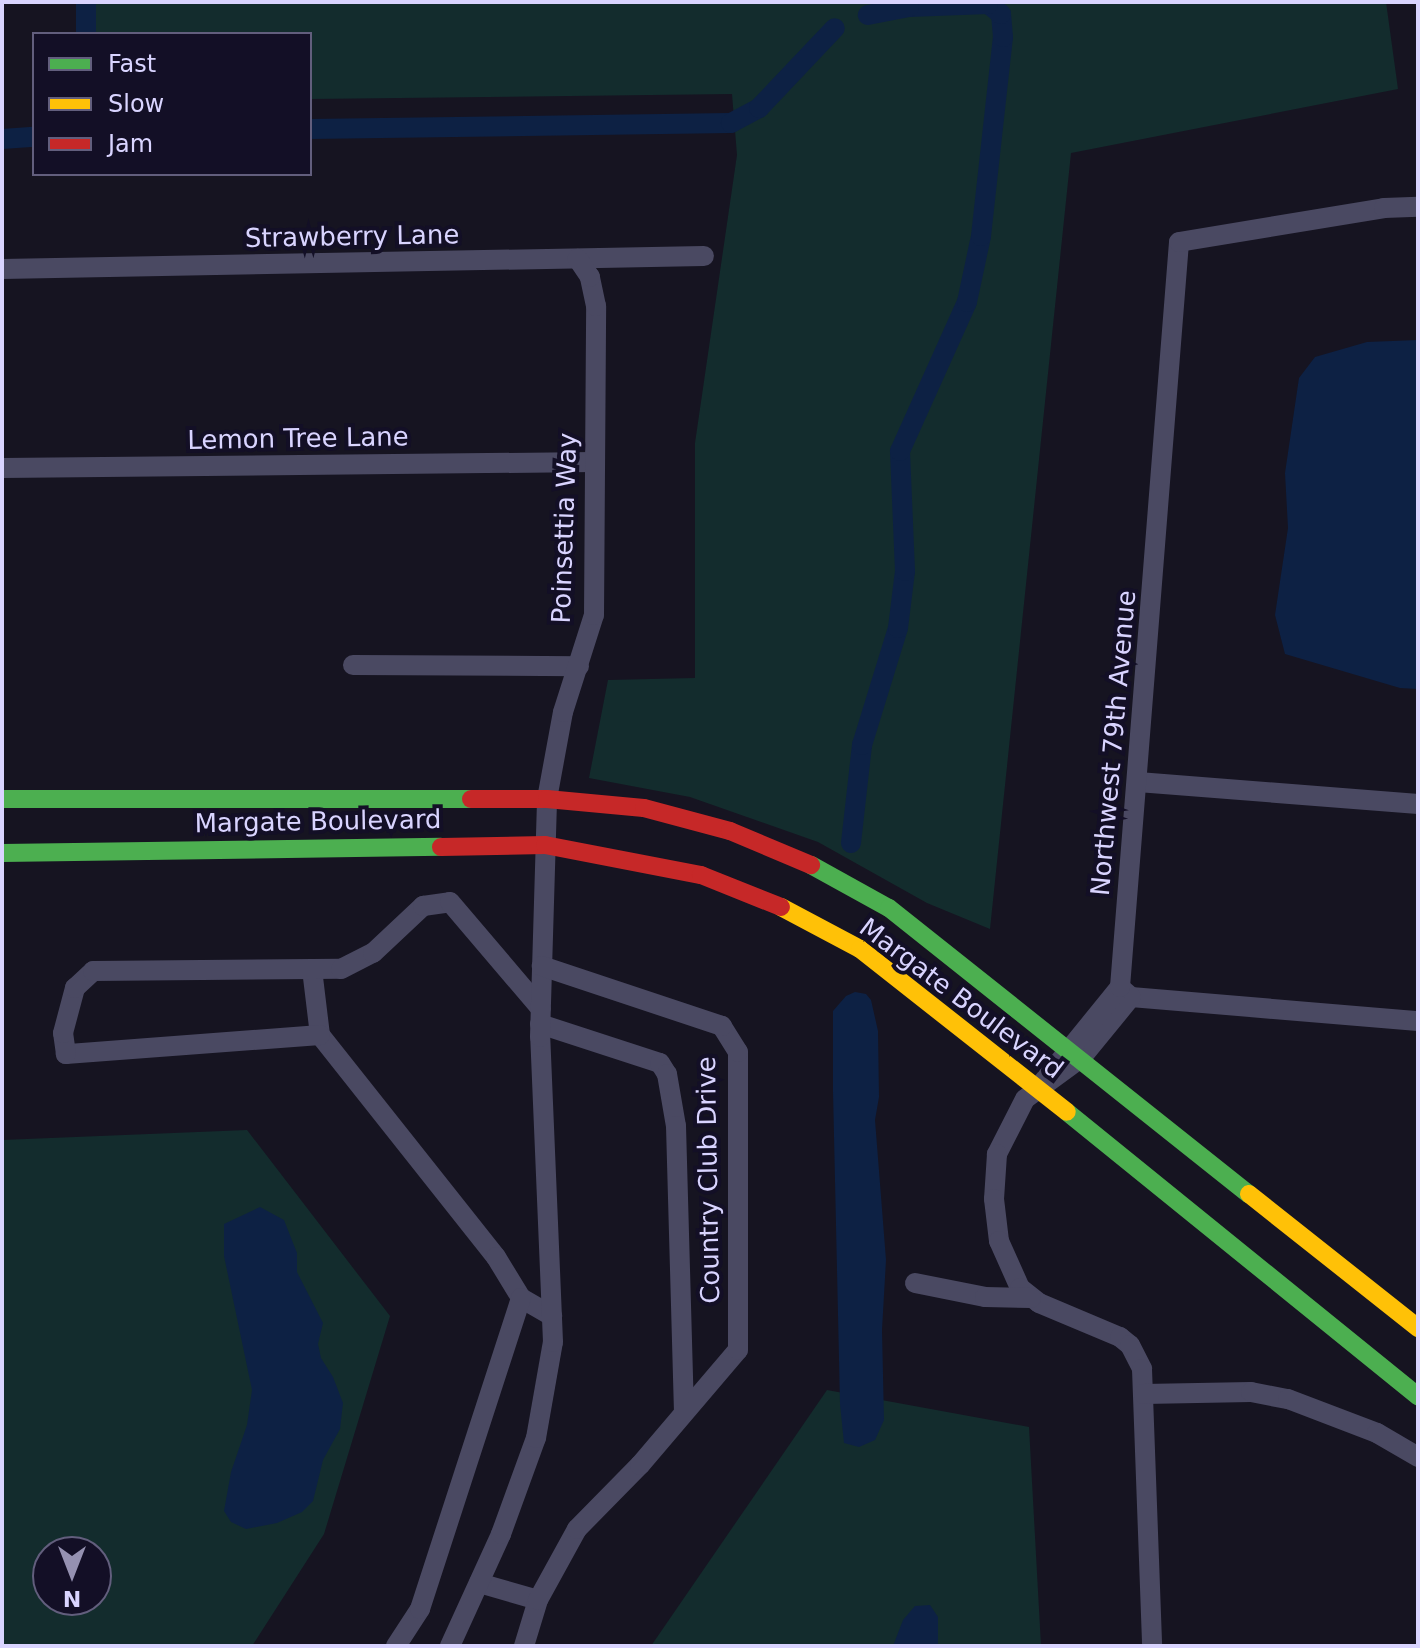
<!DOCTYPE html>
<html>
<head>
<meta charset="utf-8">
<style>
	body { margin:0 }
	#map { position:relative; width:1420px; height:1648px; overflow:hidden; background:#161421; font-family:"DejaVu Sans",sans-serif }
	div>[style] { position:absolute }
	.green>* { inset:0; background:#132c2d }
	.water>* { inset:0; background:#0d2144 }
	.canal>* { height:20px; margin:-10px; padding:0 10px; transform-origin:10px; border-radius:10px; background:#0d2144 }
	.street>* { height:20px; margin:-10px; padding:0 10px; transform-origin:10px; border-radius:10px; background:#4a4962 }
	.fast>* { height:18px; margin:-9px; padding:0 9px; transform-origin:9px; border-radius:9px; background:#4caf50 }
	.slow>* { height:18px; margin:-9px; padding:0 9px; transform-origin:9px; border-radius:9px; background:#ffc107 }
	.jam>* { height:18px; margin:-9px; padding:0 9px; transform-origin:9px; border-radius:9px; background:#c62828 }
	span { translate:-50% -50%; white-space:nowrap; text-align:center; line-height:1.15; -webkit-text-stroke:8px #130f26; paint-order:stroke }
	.street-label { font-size:26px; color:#d9d4ff }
	.frame { position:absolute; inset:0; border:4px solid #d9d4ff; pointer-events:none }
	.legend { position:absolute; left:32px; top:32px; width:280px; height:144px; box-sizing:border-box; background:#130f26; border:2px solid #625e7d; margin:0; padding:10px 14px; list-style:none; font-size:24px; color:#d9d4ff }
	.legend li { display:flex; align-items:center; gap:16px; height:40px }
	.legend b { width:40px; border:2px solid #625e7d }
	.north { position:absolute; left:32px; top:1536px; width:80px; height:80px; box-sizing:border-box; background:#130f26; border:2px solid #625e7d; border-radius:50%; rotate:180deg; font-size:22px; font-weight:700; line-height:32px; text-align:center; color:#d9d4ff }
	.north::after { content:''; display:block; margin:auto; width:28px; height:36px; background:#9591b1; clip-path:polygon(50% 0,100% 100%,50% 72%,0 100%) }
</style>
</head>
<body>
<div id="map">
	<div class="green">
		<i style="clip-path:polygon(95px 2px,1386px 2px,1398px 89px,1071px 153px,990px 929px,927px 903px,818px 842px,690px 797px,589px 778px,608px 680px,695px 678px,695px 443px,737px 155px,732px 94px,310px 99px,310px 34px,94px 34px)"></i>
		<i style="clip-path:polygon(evenodd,247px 1130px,390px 1316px,324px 1534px,252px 1646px,2px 1646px,2px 1140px,247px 1130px,48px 1552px,96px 1552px,96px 1600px,48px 1600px,48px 1552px)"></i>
		<i style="clip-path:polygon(827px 1390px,1029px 1427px,1041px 1646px,651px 1646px)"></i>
	</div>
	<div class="water">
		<i style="clip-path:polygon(1418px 340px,1418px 689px,1400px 688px,1285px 654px,1275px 615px,1288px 528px,1285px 473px,1299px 378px,1315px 357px,1367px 342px)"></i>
		<i style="clip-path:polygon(855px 992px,866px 994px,871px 1000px,878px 1031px,879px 1097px,875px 1120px,886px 1260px,882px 1330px,884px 1420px,875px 1440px,859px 1447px,844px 1443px,840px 1404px,833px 1091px,833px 1011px,846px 996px)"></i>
		<i style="clip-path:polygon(260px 1207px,284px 1220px,297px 1253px,297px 1272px,323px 1323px,318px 1344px,321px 1358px,333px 1377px,343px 1403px,340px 1429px,323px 1460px,313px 1501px,302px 1512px,277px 1523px,246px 1529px,231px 1522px,224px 1511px,231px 1472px,247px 1425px,252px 1390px,224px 1256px,224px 1224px)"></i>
		<i style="clip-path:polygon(930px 1605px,938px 1617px,938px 1646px,893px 1646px,903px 1620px,915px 1606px)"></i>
	</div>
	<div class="canal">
		<i style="left:86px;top:2px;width:32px;rotate:90deg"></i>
		<i style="left:310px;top:129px;width:421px;rotate:-0.8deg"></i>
		<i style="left:731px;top:123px;width:32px;rotate:-28deg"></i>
		<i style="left:759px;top:108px;width:110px;rotate:-46.5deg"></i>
		<i style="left:2px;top:139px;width:32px;rotate:-4deg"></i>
		<i style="left:851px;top:843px;width:99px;rotate:-83.6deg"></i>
		<i style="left:862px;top:745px;width:122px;rotate:-72.9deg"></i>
		<i style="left:898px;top:628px;width:57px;rotate:-83deg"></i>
		<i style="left:905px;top:571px;width:120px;rotate:-92.4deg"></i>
		<i style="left:900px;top:451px;width:163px;rotate:-65.8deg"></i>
		<i style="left:967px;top:302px;width:67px;rotate:-78deg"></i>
		<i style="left:981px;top:236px;width:200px;rotate:-83.7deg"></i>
		<i style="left:1003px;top:37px;width:23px;rotate:-95deg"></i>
		<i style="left:1001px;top:14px;width:16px;rotate:-142deg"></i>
		<i style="left:988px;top:4px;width:79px;rotate:177.8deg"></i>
		<i style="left:909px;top:7px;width:42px;rotate:169deg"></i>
	</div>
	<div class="street">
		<i style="left:2px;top:269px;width:702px;rotate:-1.06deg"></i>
		<i style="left:2px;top:468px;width:592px;rotate:-0.58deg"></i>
		<i style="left:353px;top:665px;width:226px;rotate:0.3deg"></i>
		<i style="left:1138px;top:782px;width:281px;rotate:4.5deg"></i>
		<i style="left:312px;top:969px;width:66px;rotate:83.1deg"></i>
		<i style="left:320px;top:1035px;width:283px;rotate:51.6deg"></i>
		<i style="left:496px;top:1257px;width:48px;rotate:58.6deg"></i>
		<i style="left:521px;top:1298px;width:36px;rotate:30deg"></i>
		<i style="left:1123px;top:990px;width:11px;rotate:41deg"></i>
		<i style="left:1131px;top:997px;width:288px;rotate:4.8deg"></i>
		<i style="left:1131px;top:997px;width:79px;rotate:129.3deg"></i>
		<i style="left:1081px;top:1058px;width:69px;rotate:143.8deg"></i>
		<i style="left:1025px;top:1099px;width:62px;rotate:117deg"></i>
		<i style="left:997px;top:1154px;width:45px;rotate:93.8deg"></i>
		<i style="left:994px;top:1199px;width:42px;rotate:83.2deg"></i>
		<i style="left:999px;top:1241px;width:51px;rotate:65.9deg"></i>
		<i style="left:1020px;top:1288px;width:24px;rotate:38deg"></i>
		<i style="left:1039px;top:1303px;width:88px;rotate:22.8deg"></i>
		<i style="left:1120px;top:1337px;width:13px;rotate:39deg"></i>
		<i style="left:1130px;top:1345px;width:27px;rotate:63deg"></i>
		<i style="left:1142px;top:1369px;width:277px;rotate:87.9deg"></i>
		<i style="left:540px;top:1024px;width:126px;rotate:18deg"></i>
		<i style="left:660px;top:1063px;width:13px;rotate:58deg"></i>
		<i style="left:667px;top:1074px;width:53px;rotate:80.2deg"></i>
		<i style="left:676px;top:1126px;width:284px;rotate:88.4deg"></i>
		<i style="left:320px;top:1035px;width:255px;rotate:175.7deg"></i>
		<i style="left:66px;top:1054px;width:21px;rotate:-98deg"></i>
		<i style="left:63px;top:1033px;width:47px;rotate:-75.1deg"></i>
		<i style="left:75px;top:988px;width:25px;rotate:-43deg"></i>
		<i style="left:93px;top:971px;width:248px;rotate:-0.5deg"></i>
		<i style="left:341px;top:969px;width:36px;rotate:-27deg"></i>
		<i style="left:373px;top:953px;width:69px;rotate:-43.2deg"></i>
		<i style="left:423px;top:906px;width:27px;rotate:-8deg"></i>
		<i style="left:450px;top:902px;width:140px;rotate:49.6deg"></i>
		<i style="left:1038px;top:1088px;width:130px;rotate:-50.9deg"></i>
		<i style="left:1120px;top:987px;width:747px;rotate:-85.47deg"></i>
		<i style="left:1179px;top:242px;width:208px;rotate:-9.4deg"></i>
		<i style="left:1384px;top:208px;width:34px;rotate:-2deg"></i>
		<i style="left:915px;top:1283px;width:71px;rotate:11.3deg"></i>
		<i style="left:985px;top:1297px;width:46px;rotate:1.2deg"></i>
		<i style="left:1144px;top:1394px;width:107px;rotate:-1.1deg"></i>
		<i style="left:1251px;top:1392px;width:38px;rotate:11deg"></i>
		<i style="left:1288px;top:1399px;width:95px;rotate:20.9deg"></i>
		<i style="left:1377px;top:1433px;width:48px;rotate:30.3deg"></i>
		<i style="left:479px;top:1583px;width:61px;rotate:16.1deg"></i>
		<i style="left:396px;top:1646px;width:44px;rotate:-57deg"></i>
		<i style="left:420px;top:1609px;width:327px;rotate:-72deg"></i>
		<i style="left:450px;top:1646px;width:123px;rotate:-65.5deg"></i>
		<i style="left:501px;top:1534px;width:102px;rotate:-70deg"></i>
		<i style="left:536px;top:1438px;width:97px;rotate:-80deg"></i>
		<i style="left:553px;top:1342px;width:305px;rotate:-92.4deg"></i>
		<i style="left:540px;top:1037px;width:238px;rotate:-88.3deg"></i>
		<i style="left:547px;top:799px;width:88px;rotate:-79.6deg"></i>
		<i style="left:563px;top:712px;width:102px;rotate:-72.3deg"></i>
		<i style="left:594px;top:615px;width:309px;rotate:-89.6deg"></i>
		<i style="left:596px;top:306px;width:30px;rotate:-102deg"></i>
		<i style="left:590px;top:277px;width:22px;rotate:-124deg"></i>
		<i style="left:524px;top:1646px;width:48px;rotate:-73.1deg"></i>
		<i style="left:538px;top:1600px;width:81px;rotate:-61.2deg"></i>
		<i style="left:577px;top:1529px;width:90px;rotate:-45.5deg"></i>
		<i style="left:640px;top:1465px;width:151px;rotate:-49.6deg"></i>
		<i style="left:738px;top:1350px;width:298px;rotate:-90deg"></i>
		<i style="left:738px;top:1052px;width:31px;rotate:-122deg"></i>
		<i style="left:722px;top:1026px;width:190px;rotate:-161.6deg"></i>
	</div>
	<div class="fast">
		<i style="left:2px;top:799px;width:469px"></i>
		<i style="left:2px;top:853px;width:439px;rotate:-0.8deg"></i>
		<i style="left:811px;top:865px;width:89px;rotate:28.9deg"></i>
		<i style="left:889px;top:908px;width:460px;rotate:38.5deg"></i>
		<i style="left:1067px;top:1112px;width:452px;rotate:39deg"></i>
	</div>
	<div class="slow">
		<i style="left:781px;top:907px;width:89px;rotate:28deg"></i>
		<i style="left:860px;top:949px;width:263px;rotate:38.2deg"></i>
		<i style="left:1249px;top:1194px;width:216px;rotate:38.4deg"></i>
	</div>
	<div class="jam">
		<i style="left:471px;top:799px;width:76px"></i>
		<i style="left:547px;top:799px;width:97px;rotate:5.3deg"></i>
		<i style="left:644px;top:808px;width:89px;rotate:15deg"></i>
		<i style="left:730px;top:831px;width:88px;rotate:22.8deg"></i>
		<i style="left:441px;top:847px;width:104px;rotate:-1.1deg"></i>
		<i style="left:545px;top:845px;width:159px;rotate:10.9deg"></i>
		<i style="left:701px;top:875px;width:86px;rotate:21.8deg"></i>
	</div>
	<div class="street-label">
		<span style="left:352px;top:237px;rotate:-1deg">Strawberry Lane</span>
		<span style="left:298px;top:439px;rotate:-1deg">Lemon Tree Lane</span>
		<span style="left:565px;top:528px;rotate:-88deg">Poinsettia Way</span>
		<span style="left:1114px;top:743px;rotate:-85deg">Northwest 79th Avenue</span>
		<span style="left:318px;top:822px;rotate:-1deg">Margate Boulevard</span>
		<span style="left:961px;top:999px;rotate:37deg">Margate Boulevard</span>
		<span style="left:709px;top:1180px;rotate:-91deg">Country Club Drive</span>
	</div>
	<div class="frame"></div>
	<ul class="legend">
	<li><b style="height:10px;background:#4caf50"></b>Fast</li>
	<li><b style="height:10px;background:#ffc107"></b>Slow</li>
	<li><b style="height:10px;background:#c62828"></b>Jam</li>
	</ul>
	<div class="north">N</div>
</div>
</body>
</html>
